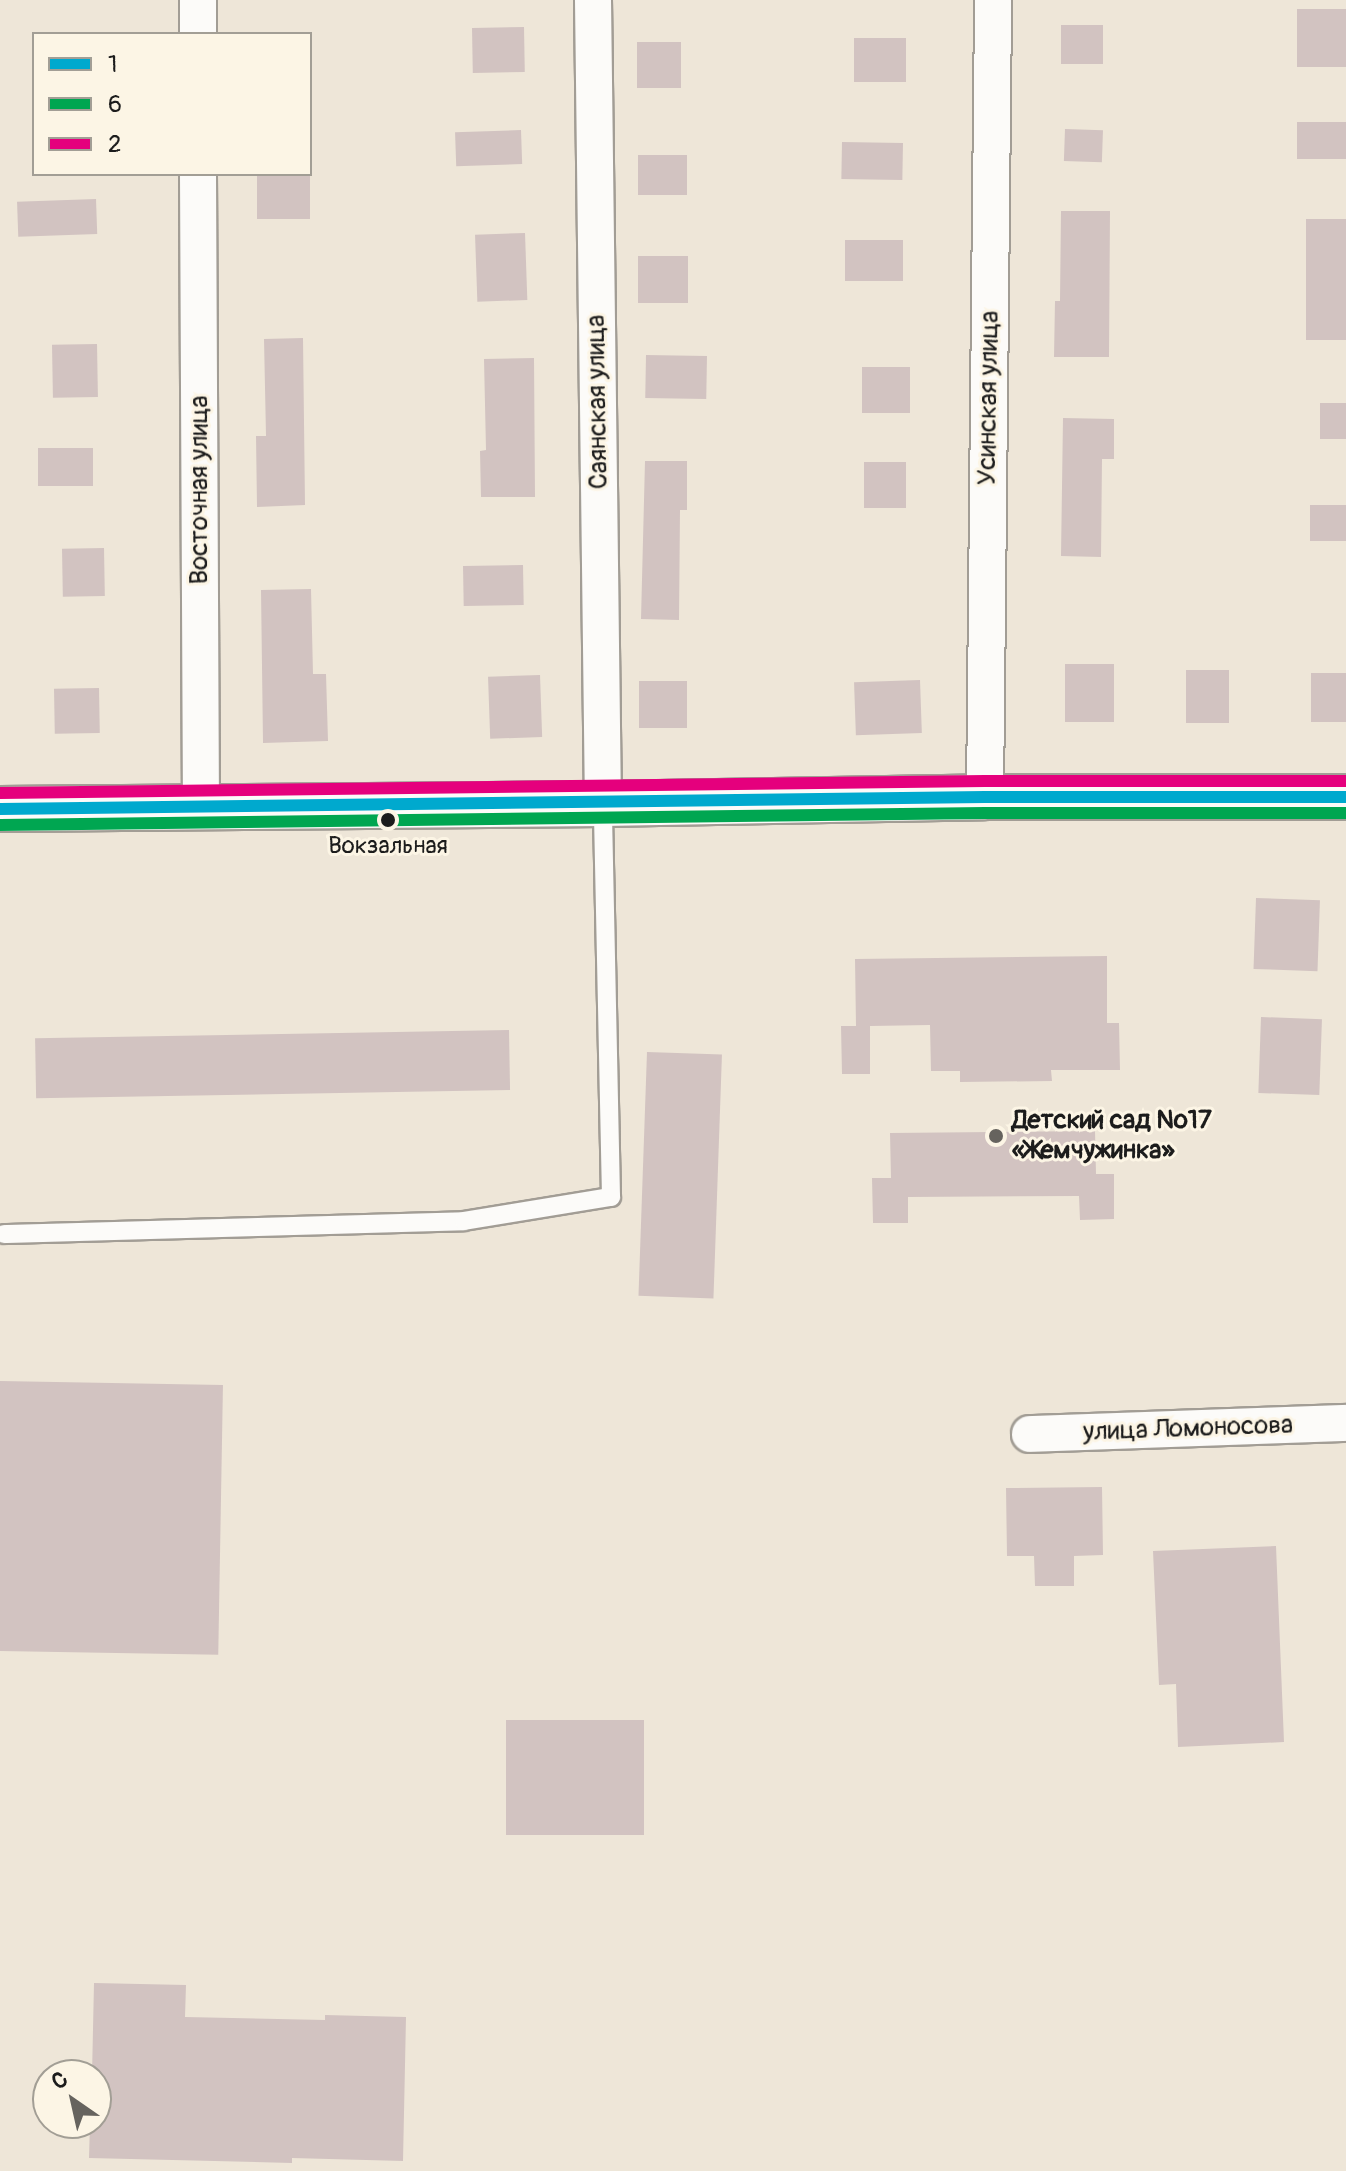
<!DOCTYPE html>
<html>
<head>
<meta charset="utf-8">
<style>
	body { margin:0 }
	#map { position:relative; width:1346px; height:2171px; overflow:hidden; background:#eee6d8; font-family:Pangolin,sans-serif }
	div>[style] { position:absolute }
	.building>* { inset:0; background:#d2c3c1; transform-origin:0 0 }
	.roads { filter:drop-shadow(2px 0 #a29d95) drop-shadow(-2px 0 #a29d95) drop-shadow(0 2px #a29d95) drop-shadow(0 -2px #a29d95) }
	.lane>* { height:18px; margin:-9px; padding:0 9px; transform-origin:9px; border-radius:9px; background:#fcfbf9 }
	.street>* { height:36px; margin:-18px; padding:0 18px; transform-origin:18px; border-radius:18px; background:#fcfbf9 }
	.secondary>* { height:44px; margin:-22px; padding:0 22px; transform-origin:22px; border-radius:22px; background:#fcfbf9 }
	.bus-1>* { height:12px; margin:-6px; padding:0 6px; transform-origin:6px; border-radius:6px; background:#00a9ce }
	.bus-2>* { height:12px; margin:-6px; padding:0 6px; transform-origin:6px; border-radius:6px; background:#00a651 }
	.bus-3>* { height:12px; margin:-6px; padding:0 6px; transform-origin:6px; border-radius:6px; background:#e5007d }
	.dots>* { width:22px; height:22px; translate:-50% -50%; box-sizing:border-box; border:4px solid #fcf5e5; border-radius:50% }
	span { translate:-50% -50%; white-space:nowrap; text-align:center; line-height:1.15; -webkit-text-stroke:6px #fcf5e5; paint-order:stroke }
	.bus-label { font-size:24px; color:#1c1c1c }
	.street-label { font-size:26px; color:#1c1c1c }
	.poi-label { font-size:26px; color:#1c1c1c; font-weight:700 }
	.left { translate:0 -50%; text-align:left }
	.legend { position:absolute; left:32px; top:32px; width:280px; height:144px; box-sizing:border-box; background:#fcf5e5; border:2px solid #a29e95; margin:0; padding:10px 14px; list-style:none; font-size:24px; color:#1c1c1c }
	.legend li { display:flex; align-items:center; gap:16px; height:40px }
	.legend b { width:40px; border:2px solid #a29e95 }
	.north { position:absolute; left:32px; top:2059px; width:80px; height:80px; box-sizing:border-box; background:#fcf5e5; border:2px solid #a29e95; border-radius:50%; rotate:326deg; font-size:22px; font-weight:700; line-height:32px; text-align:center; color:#1c1c1c }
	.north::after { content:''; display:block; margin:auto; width:28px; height:36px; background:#66635e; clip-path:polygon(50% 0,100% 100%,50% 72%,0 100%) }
</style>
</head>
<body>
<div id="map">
	<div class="building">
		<i style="left:1297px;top:9px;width:49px;height:58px"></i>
		<i style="left:1061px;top:25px;width:42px;height:39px"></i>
		<i style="left:524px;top:27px;width:45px;height:52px;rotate:89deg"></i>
		<i style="left:854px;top:38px;width:52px;height:44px"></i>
		<i style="left:637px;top:42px;width:44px;height:46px"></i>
		<i style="left:1297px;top:122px;width:49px;height:37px"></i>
		<i style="left:1065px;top:129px;width:38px;height:32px;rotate:2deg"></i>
		<i style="left:521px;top:130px;width:34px;height:66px;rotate:88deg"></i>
		<i style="left:842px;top:142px;width:61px;height:37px;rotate:1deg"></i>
		<i style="left:638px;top:155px;width:49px;height:40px"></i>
		<i style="left:257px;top:174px;width:53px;height:45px"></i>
		<i style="left:96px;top:199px;width:35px;height:79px;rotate:88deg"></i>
		<i style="clip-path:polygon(1061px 211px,1110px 211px,1109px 357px,1054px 357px,1055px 301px,1060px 301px)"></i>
		<i style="left:1306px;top:219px;width:40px;height:121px"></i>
		<i style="left:525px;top:233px;width:67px;height:50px;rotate:88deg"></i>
		<i style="left:845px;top:240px;width:58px;height:41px"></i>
		<i style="left:638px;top:256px;width:50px;height:47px"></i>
		<i style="clip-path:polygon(303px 338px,305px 505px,257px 507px,256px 436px,266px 436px,264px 339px)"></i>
		<i style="left:97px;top:344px;width:53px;height:45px;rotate:89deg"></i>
		<i style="left:646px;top:355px;width:61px;height:43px;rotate:1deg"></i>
		<i style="clip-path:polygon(534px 358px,535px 497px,481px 497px,480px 451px,486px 450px,484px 359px)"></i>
		<i style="left:862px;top:367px;width:48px;height:46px"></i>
		<i style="left:1320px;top:403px;width:26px;height:36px"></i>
		<i style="clip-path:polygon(1063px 418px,1114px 419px,1114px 459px,1102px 459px,1101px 557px,1061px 556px)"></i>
		<i style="left:93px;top:448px;width:38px;height:55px;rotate:90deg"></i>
		<i style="clip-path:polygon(645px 461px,687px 461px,687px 510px,680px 510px,679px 620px,641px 619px)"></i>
		<i style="left:864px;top:462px;width:42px;height:46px"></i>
		<i style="left:1310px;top:505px;width:36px;height:36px"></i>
		<i style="left:104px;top:548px;width:48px;height:42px;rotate:89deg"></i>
		<i style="left:523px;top:565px;width:40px;height:60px;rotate:89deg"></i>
		<i style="clip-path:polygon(311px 589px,313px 674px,326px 674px,328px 741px,263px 743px,261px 590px)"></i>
		<i style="left:1065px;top:664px;width:49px;height:58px"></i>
		<i style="left:1186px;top:670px;width:43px;height:53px"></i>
		<i style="left:1311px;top:673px;width:35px;height:49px"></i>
		<i style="left:540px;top:675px;width:62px;height:52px;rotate:88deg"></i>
		<i style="left:920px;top:680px;width:53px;height:66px;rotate:88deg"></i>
		<i style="left:639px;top:681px;width:48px;height:47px"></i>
		<i style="left:99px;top:688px;width:45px;height:45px;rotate:89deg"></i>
		<i style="left:1256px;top:898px;width:64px;height:71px;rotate:2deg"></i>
		<i style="clip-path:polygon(1107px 956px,1107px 1023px,1119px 1023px,1120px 1070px,1051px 1070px,1052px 1081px,960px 1082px,960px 1071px,931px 1071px,930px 1025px,870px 1026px,870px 1074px,842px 1074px,841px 1026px,856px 1026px,855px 959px)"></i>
		<i style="left:1261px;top:1017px;width:61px;height:76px;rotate:2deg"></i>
		<i style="left:509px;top:1030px;width:60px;height:474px;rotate:89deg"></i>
		<i style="left:647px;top:1052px;width:75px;height:244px;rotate:2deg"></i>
		<i style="clip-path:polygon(1095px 1131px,1096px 1174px,1114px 1174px,1114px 1219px,1080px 1220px,1079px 1196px,908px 1197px,908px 1223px,873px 1223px,872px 1178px,891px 1178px,890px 1133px)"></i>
		<i style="left:0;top:1381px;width:223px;height:270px;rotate:1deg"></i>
		<i style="clip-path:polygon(1102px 1487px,1103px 1555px,1074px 1556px,1074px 1586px,1035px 1586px,1034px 1556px,1007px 1556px,1006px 1488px)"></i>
		<i style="clip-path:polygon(1276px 1546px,1284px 1742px,1178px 1747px,1176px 1684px,1159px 1685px,1153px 1551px)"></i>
		<i style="left:644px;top:1720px;width:115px;height:138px;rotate:90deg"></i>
		<i style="clip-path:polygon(94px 1983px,186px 1985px,185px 2017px,325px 2020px,325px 2015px,406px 2017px,403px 2161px,292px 2158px,292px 2163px,89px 2158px,90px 2123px,96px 2123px,96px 2075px,92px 2075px)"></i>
	</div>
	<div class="roads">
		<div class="lane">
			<i style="left:4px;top:1234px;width:460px;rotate:-1.6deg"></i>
			<i style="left:464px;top:1221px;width:149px;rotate:-9.3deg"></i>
			<i style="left:611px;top:1197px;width:393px;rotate:-91.2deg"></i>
		</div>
		<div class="street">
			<i style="left:198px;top:0;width:34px;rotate:90deg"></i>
			<i style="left:593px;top:0;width:804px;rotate:89.29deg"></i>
			<i style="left:198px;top:174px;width:633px;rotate:89.73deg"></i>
			<i style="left:985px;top:797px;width:797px;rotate:-89.42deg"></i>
			<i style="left:1030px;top:1434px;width:316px;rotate:-2deg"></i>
		</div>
		<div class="secondary">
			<i style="left:0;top:809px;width:603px;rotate:-0.48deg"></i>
			<i style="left:603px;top:804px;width:382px;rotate:-1deg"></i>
			<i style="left:985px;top:797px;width:361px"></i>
		</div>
	</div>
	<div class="bus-1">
		<i style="left:0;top:809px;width:985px;rotate:-0.7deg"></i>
		<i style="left:985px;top:797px;width:361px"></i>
	</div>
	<div class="bus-2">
		<i style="left:0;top:825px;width:985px;rotate:-0.7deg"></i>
		<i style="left:985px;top:813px;width:361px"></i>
	</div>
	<div class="bus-3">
		<i style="left:0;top:793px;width:985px;rotate:-0.7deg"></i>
		<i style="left:985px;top:781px;width:361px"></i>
	</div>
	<div class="dots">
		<i style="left:388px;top:820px;background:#1c1c1c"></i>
		<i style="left:996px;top:1136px;background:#66635e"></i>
	</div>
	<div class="bus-label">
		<span style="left:388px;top:846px">Вокзальная</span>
	</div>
	<div class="street-label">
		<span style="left:989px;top:398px;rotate:-89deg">Усинская улица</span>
		<span style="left:598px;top:402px;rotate:-91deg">Саянская улица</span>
		<span style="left:200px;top:490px;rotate:-90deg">Восточная улица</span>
		<span style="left:1188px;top:1429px;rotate:-2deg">улица Ломоносова</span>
	</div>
	<div class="poi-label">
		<span class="left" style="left:1012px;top:1136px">Детский сад №17<br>«Жемчужинка»</span>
	</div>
	<ul class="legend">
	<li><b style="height:10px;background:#00a9ce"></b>1</li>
	<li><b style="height:10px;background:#00a651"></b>6</li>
	<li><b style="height:10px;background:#e5007d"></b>2</li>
	</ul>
	<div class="north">С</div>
</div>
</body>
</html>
